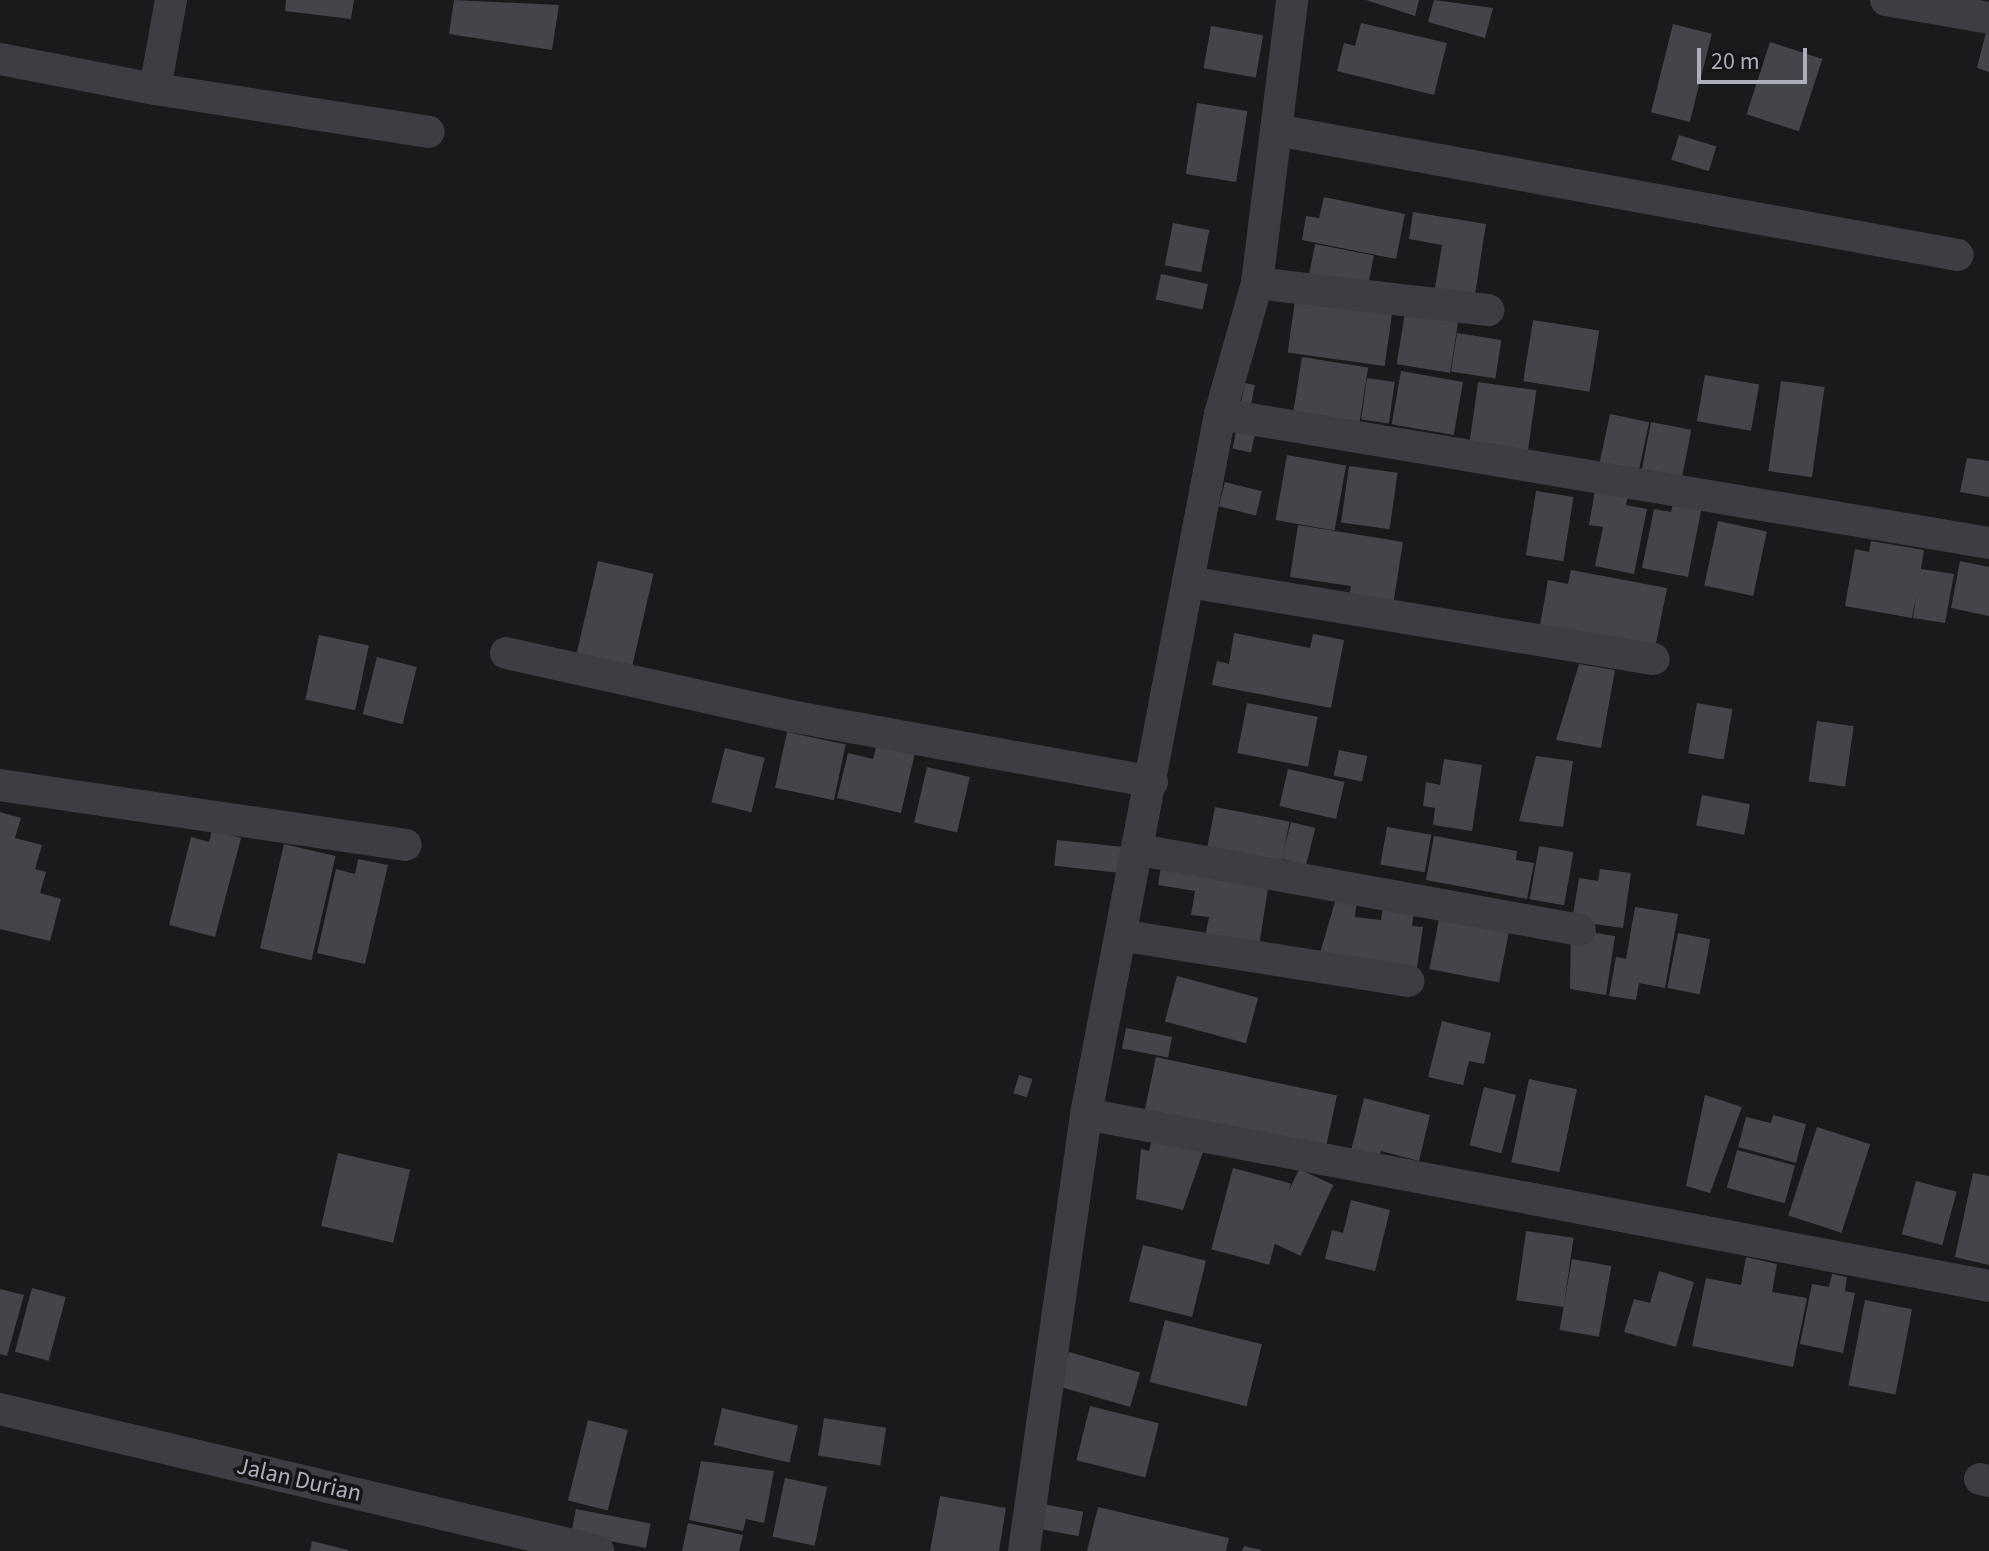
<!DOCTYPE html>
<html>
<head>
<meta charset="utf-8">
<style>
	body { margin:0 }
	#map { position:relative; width:1989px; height:1551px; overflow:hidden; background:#1a1a1c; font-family:"Source Sans 3",sans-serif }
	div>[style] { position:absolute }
	.building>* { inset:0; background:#44444a; transform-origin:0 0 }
	.minor>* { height:32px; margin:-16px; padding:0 16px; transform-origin:16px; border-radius:16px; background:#3d3d44 }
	span { translate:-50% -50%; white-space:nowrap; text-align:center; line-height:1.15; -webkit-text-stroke:7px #151518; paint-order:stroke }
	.street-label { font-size:24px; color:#acafbc }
	.scale { position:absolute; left:1697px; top:48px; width:110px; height:36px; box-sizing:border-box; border:4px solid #acafbc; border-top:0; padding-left:10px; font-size:24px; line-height:28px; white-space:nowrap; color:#acafbc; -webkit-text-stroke:6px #151518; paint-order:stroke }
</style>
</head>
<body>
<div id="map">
	<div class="building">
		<i style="clip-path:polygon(286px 0,354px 0,351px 19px,285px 11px)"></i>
		<i style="clip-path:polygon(454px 0,559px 5px,552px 50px,449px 34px)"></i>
		<i style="clip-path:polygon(1366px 0,1419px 0,1415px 16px)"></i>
		<i style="clip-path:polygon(1434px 0,1493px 8px,1485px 38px,1428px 22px)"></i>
		<i style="clip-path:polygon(1361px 23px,1447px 43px,1434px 95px,1337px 71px,1344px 43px,1355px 46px)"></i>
		<i style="left:1673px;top:24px;width:40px;height:91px;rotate:14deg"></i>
		<i style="left:1211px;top:26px;width:53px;height:43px;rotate:10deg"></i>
		<i style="clip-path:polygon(1986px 32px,1989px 32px,1989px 72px,1977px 68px)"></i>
		<i style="left:1770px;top:42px;width:55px;height:76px;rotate:18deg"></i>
		<i style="left:1197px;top:103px;width:51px;height:72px;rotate:9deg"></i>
		<i style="left:1679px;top:135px;width:39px;height:26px;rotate:17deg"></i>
		<i style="clip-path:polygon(1324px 197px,1405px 214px,1396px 259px,1302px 240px,1306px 216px,1319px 218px)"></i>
		<i style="clip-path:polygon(1413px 212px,1486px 224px,1474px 301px,1434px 294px,1442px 245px,1409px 239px)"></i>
		<i style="left:1173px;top:223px;width:37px;height:43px;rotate:11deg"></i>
		<i style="left:1315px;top:244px;width:60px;height:38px;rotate:11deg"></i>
		<i style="left:1161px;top:274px;width:48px;height:26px;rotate:12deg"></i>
		<i style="left:1296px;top:293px;width:98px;height:60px;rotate:8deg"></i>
		<i style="left:1405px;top:312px;width:54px;height:53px;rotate:9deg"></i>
		<i style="left:1533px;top:320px;width:67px;height:62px;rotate:9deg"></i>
		<i style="left:1457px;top:333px;width:45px;height:39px;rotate:9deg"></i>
		<i style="left:1302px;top:357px;width:67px;height:63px;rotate:9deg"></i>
		<i style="left:1401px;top:371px;width:63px;height:54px;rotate:10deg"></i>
		<i style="left:1705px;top:375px;width:55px;height:47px;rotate:10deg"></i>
		<i style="left:1367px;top:378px;width:28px;height:42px;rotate:8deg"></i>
		<i style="left:1781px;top:381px;width:44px;height:91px;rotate:8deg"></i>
		<i style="left:1478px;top:382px;width:59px;height:63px;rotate:8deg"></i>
		<i style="left:1245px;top:383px;width:10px;height:24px;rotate:11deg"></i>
		<i style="left:1610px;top:414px;width:40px;height:56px;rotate:12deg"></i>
		<i style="left:1651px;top:422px;width:41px;height:56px;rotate:11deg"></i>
		<i style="left:1237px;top:427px;width:19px;height:22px;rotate:12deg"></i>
		<i style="left:1287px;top:455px;width:60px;height:66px;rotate:10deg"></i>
		<i style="clip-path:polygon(1967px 458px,1989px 461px,1989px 497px,1960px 492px)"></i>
		<i style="left:1349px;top:466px;width:49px;height:57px;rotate:8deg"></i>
		<i style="left:1225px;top:482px;width:38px;height:25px;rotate:14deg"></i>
		<i style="clip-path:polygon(1595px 490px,1628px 496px,1626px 505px,1647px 509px,1634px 574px,1595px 566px,1603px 527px,1589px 525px)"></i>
		<i style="left:1536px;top:491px;width:38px;height:65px;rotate:9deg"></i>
		<i style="clip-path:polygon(1674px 500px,1702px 506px,1688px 577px,1642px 568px,1654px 509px,1671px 512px)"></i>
		<i style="left:1718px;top:521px;width:50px;height:66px;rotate:12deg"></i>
		<i style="clip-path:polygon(1298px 525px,1403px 542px,1393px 605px,1349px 598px,1351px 586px,1290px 577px)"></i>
		<i style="clip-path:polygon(1871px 541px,1924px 550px,1921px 569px,1954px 574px,1945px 623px,1913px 618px,1916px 596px,1912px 618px,1845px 606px,1855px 549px,1869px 552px)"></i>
		<i style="left:598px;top:561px;width:57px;height:107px;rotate:13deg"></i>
		<i style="clip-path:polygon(1960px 561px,1989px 567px,1989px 616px,1951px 608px)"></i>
		<i style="clip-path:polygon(1571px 570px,1667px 588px,1654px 653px,1539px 631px,1548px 580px,1568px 584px)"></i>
		<i style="clip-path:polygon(1234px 633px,1310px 648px,1313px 634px,1344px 640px,1331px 708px,1212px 685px,1217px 661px,1229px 664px)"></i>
		<i style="left:319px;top:635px;width:51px;height:66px;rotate:12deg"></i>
		<i style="left:377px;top:657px;width:41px;height:59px;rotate:14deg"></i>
		<i style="clip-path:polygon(1579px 664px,1615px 670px,1601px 748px,1556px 740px)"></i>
		<i style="left:1247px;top:703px;width:72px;height:51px;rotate:11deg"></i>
		<i style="left:1697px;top:703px;width:36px;height:51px;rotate:10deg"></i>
		<i style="left:1817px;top:721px;width:37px;height:61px;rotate:8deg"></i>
		<i style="left:787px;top:732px;width:60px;height:57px;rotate:12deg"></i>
		<i style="clip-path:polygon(877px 744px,915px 753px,901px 813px,837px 798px,848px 753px,873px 759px)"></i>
		<i style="left:725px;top:748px;width:41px;height:56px;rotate:14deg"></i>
		<i style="left:1339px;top:750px;width:29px;height:26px;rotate:12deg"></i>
		<i style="clip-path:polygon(1536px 756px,1573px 761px,1563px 827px,1519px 821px)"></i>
		<i style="clip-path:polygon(1444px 759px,1482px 765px,1472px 831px,1433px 825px,1435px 808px,1423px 806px,1426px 782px,1440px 785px)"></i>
		<i style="left:927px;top:767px;width:44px;height:57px;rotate:13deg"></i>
		<i style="left:1288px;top:769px;width:58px;height:38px;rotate:13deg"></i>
		<i style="left:1702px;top:795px;width:49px;height:31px;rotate:11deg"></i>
		<i style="left:1215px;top:807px;width:76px;height:45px;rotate:11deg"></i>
		<i style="clip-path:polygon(0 812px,21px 818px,15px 838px,42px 845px,35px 869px,46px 872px,40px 893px,61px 899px,50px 941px,0 929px)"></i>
		<i style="left:1291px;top:822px;width:25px;height:38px;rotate:14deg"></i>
		<i style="left:1387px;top:827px;width:45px;height:38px;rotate:10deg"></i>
		<i style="clip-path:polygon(212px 830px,241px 838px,215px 937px,169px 925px,191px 837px,209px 842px)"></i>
		<i style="clip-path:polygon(1434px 836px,1517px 851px,1516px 860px,1534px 863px,1527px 899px,1426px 880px)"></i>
		<i style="left:1057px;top:840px;width:65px;height:26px;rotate:6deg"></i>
		<i style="left:284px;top:844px;width:53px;height:107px;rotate:13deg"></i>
		<i style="left:1539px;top:846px;width:35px;height:54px;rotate:10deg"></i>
		<i style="clip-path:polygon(358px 859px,388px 865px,365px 964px,317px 953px,336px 869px,355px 874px)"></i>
		<i style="clip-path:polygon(1161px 866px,1269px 882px,1259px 946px,1205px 937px,1209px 917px,1191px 915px,1195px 891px,1158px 885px)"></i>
		<i style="clip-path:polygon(1600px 869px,1631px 873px,1623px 928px,1572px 921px,1579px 878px,1598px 881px)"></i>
		<i style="clip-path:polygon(1337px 895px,1357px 898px,1355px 917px,1381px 920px,1384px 900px,1415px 905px,1412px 926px,1423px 927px,1416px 974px,1318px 960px)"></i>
		<i style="clip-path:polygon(1635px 907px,1678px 914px,1665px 988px,1639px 983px,1636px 1000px,1609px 996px,1616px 957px,1626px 959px)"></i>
		<i style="left:1441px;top:909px;width:71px;height:61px;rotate:11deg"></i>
		<i style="clip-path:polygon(1571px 929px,1615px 936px,1606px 995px,1570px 989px)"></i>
		<i style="left:1678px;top:933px;width:33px;height:56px;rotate:11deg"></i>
		<i style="left:1177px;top:976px;width:84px;height:47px;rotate:15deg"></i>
		<i style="clip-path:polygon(1442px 1021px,1491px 1033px,1484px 1064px,1469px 1061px,1463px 1085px,1428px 1077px)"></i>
		<i style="left:1126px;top:1028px;width:47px;height:21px;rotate:11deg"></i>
		<i style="left:1156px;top:1057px;width:185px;height:59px;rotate:12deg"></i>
		<i style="left:1019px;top:1075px;width:14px;height:19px;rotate:17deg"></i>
		<i style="left:1529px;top:1079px;width:49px;height:85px;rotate:12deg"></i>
		<i style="left:1484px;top:1087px;width:33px;height:60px;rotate:14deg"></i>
		<i style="clip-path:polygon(1705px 1095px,1742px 1107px,1710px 1193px,1686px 1186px)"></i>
		<i style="clip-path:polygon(1364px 1098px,1430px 1115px,1419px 1161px,1381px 1151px,1378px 1162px,1350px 1155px)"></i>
		<i style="clip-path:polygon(1773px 1115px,1806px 1124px,1796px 1163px,1738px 1147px,1746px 1117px,1771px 1123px)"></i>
		<i style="left:1817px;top:1127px;width:56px;height:93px;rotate:18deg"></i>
		<i style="clip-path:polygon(1154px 1131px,1206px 1143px,1183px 1210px,1136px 1199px,1141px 1149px,1149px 1151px)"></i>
		<i style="left:1737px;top:1150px;width:60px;height:39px;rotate:15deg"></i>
		<i style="left:338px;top:1153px;width:74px;height:75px;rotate:13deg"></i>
		<i style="left:1233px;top:1168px;width:60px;height:84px;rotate:15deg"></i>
		<i style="left:1299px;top:1169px;width:38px;height:78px;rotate:25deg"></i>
		<i style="clip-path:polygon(1973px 1173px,1989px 1176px,1989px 1265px,1955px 1257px)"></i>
		<i style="left:1916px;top:1181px;width:42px;height:55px;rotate:15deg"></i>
		<i style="clip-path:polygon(1351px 1200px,1390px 1210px,1375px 1271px,1325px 1259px,1332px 1230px,1343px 1233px)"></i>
		<i style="left:1526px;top:1231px;width:48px;height:70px;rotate:8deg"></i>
		<i style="left:1143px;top:1245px;width:65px;height:58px;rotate:14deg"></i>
		<i style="clip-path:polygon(1746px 1257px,1777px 1264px,1772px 1292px,1807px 1298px,1793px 1367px,1692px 1346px,1706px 1278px,1741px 1285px)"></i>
		<i style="left:1572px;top:1259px;width:40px;height:72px;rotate:10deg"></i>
		<i style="clip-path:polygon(1659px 1271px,1694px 1282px,1676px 1347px,1624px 1332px,1634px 1299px,1650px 1303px)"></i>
		<i style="clip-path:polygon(1832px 1274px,1847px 1277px,1845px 1291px,1855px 1293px,1843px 1353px,1800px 1344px,1812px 1284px,1829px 1287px)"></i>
		<i style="left:32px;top:1288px;width:35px;height:66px;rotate:15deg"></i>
		<i style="clip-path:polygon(0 1289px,24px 1295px,7px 1356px,0 1354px)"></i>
		<i style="left:1865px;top:1300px;width:48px;height:87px;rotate:11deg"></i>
		<i style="left:1165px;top:1320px;width:100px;height:64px;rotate:14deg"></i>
		<i style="left:1069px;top:1352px;width:74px;height:36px;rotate:16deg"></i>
		<i style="left:1090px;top:1406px;width:71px;height:56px;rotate:14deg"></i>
		<i style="left:722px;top:1408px;width:78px;height:38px;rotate:13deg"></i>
		<i style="left:824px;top:1418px;width:63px;height:38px;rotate:9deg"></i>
		<i style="left:588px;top:1420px;width:41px;height:83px;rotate:14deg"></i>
		<i style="clip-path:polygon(701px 1461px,774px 1471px,764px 1523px,746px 1519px,743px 1531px,689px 1520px)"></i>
		<i style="left:785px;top:1478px;width:43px;height:60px;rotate:12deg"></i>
		<i style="clip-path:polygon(940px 1496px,1006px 1508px,999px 1551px,930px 1551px)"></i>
		<i style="left:1043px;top:1504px;width:41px;height:25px;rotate:11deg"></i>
		<i style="clip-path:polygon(1098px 1507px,1229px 1538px,1226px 1551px,1087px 1551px)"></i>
		<i style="left:576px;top:1509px;width:76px;height:25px;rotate:11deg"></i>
		<i style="clip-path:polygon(688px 1523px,743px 1535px,739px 1551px,682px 1551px)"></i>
		<i style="clip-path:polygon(312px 1541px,348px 1550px,348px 1551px,310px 1551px)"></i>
		<i style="clip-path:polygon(1244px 1546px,1261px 1550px,1261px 1551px,1242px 1551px)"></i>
	</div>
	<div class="minor">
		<i style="left:171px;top:0;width:90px;rotate:100.2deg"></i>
		<i style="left:155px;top:89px;width:277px;rotate:8.9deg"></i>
		<i style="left:1886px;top:0;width:105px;rotate:9.9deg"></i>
		<i style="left:0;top:59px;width:158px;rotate:11deg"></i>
		<i style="left:1276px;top:130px;width:693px;rotate:10.39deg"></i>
		<i style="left:1257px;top:283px;width:233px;rotate:6.7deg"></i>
		<i style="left:1220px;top:414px;width:780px;rotate:9.52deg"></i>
		<i style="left:1188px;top:582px;width:472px;rotate:9.4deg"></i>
		<i style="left:506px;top:653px;width:291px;rotate:12.5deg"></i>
		<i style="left:790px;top:716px;width:368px;rotate:10.3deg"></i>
		<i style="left:0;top:785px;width:410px;rotate:8.4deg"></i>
		<i style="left:1140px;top:850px;width:447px;rotate:10.3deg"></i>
		<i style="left:1125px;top:936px;width:287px;rotate:9deg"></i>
		<i style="left:1086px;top:1114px;width:919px;rotate:10.78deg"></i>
		<i style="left:0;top:1409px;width:615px;rotate:13.36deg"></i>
		<i style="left:1980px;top:1479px;width:9px;rotate:13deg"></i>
		<i style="left:1024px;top:1551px;width:441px;rotate:-81.9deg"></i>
		<i style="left:1086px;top:1114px;width:713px;rotate:-79.16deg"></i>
		<i style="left:1220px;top:414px;width:136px;rotate:-74.2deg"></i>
		<i style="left:1257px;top:283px;width:285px;rotate:-82.9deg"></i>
	</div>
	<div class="street-label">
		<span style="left:299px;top:1480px;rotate:13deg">Jalan Durian</span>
	</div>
	<div class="scale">20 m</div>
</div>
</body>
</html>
